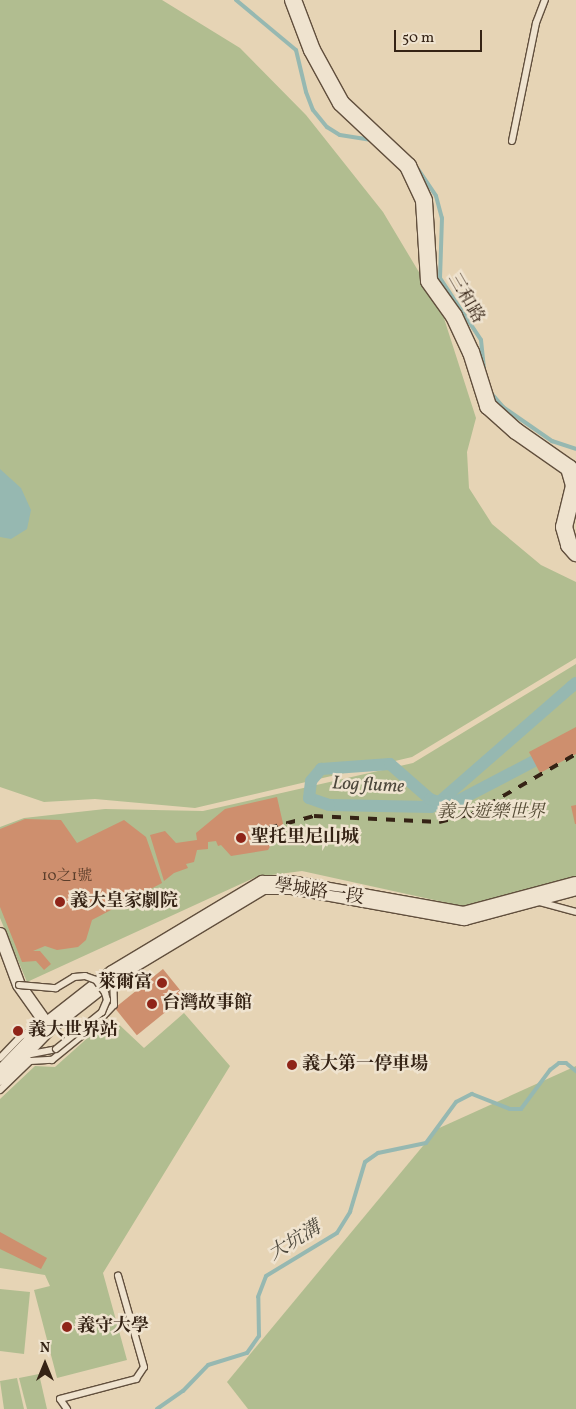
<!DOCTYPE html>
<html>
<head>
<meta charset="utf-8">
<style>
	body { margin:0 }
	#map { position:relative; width:576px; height:1409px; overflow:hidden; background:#e6d4b5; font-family:Vollkorn,"Noto Serif TC",serif }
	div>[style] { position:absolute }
	.green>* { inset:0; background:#b1bd90 }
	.water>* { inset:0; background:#96b8b1 }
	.stream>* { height:4px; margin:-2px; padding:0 2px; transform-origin:2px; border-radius:2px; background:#96b8b1 }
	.canal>* { height:12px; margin:-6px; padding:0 6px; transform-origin:6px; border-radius:6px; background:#96b8b1 }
	.building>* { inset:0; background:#ce8f6e; transform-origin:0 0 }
	.roads { filter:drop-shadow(1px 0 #614f3d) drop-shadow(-1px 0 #614f3d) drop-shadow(0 1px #614f3d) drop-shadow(0 -1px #614f3d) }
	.service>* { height:6px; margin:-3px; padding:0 3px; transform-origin:3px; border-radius:3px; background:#efe3cf }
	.minor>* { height:12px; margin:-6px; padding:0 6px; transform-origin:6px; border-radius:6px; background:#efe3cf }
	.tertiary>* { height:16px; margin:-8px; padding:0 8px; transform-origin:8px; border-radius:8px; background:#efe3cf }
	.secondary>* { height:18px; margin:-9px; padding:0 9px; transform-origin:9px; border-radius:9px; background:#efe3cf }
	.rail>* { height:4px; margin-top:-2px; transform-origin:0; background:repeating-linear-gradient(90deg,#352315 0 9px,transparent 0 18px) }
	.bridges { filter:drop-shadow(1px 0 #614f3d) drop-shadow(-1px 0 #614f3d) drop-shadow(0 1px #614f3d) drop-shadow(0 -1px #614f3d) }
	.service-bridge>* { height:6px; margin:-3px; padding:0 3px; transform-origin:3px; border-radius:3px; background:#efe3cf }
	.dots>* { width:14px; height:14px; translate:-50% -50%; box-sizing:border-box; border:2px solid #efe3cf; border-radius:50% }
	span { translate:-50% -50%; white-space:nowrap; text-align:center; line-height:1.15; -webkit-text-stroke:5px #efe3cf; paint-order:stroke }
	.number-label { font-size:15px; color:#5b3e2b }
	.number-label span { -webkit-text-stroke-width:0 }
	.street-label { font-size:18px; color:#352315 }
	.park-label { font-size:18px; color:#544a34; font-style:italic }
	.poi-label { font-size:18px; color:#352315; font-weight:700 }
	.left { translate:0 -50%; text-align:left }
	.right { translate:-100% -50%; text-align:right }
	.water-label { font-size:19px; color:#4d483c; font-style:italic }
	.north { position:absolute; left:20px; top:1339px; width:50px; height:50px; -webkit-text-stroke:4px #efe3cf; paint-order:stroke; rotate:0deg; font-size:14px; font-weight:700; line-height:20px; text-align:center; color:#352315 }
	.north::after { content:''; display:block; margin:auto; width:18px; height:22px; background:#352315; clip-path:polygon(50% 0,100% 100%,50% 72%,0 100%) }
	.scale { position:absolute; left:394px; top:30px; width:88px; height:22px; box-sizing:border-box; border:2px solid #352315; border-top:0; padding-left:6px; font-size:15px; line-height:18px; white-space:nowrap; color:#352315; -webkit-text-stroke:4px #efe3cf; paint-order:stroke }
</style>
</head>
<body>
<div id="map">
	<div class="green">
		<i style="clip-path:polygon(0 0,162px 0,240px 48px,306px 115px,383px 212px,441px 309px,476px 418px,467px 452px,469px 488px,492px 524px,541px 565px,576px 582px,576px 658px,412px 757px,195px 808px,95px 799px,44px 802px,0 787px)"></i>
		<i style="clip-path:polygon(576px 664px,576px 878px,466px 907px,302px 871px,256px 877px,27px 982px,0 918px,0 827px,24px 818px,105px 809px,203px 811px,413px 763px)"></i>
		<i style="clip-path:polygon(184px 1013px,230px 1066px,103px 1273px,127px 1360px,57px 1378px,34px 1290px,50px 1286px,45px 1275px,0 1268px,0 1099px,35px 1066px,55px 1067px,111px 1017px,144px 1048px)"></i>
		<i style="clip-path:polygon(576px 1066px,576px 1409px,248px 1409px,227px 1382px,437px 1129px)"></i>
		<i style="clip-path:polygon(0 1289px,30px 1292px,24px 1354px,0 1351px)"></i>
		<i style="clip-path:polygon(39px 1374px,47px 1409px,27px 1409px,19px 1378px)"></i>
		<i style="clip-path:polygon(17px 1378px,24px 1409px,4px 1409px,0 1381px)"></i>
	</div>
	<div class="water">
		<i style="clip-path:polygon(0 469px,21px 488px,31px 510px,27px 529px,11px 539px,0 537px)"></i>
	</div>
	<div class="stream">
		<i style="left:236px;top:0;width:78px;rotate:39.8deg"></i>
		<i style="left:296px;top:50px;width:43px;rotate:76.6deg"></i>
		<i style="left:306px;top:92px;width:19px;rotate:69deg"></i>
		<i style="left:313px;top:110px;width:22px;rotate:51deg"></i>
		<i style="left:327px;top:127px;width:15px;rotate:32deg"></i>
		<i style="left:340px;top:135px;width:32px;rotate:9deg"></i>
		<i style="left:418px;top:169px;width:32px;rotate:56deg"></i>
		<i style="left:436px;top:196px;width:23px;rotate:75deg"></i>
		<i style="left:442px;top:218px;width:60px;rotate:91.9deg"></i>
		<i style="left:440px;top:278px;width:74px;rotate:56.5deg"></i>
		<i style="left:481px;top:340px;width:27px;rotate:84deg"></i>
		<i style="left:491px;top:393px;width:18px;rotate:49deg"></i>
		<i style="left:503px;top:407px;width:60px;rotate:34.8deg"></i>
		<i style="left:552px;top:441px;width:25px;rotate:18deg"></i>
		<i style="left:157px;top:1409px;width:32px;rotate:-35deg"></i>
		<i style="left:183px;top:1391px;width:36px;rotate:-46deg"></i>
		<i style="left:208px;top:1365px;width:41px;rotate:-17.1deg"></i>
		<i style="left:247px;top:1353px;width:21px;rotate:-55deg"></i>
		<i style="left:259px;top:1336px;width:39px;rotate:-91deg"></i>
		<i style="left:258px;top:1297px;width:22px;rotate:-69deg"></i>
		<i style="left:266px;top:1276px;width:83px;rotate:-31.2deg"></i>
		<i style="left:337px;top:1233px;width:25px;rotate:-58deg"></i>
		<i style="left:350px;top:1212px;width:52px;rotate:-73.3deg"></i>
		<i style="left:365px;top:1162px;width:16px;rotate:-35deg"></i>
		<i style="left:378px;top:1153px;width:49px;rotate:-11.8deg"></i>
		<i style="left:426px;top:1143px;width:51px;rotate:-53.8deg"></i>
		<i style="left:456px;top:1102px;width:18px;rotate:-27deg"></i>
		<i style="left:472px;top:1094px;width:41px;rotate:21.5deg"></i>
		<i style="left:510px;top:1109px;width:11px"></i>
		<i style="left:521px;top:1109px;width:49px;rotate:-53.4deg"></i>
		<i style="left:550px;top:1070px;width:11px;rotate:-38deg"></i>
		<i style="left:559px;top:1063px;width:7px"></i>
		<i style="left:566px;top:1063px;width:13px;rotate:39deg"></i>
	</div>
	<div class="canal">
		<i style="left:576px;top:683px;width:6px;rotate:141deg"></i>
		<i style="left:571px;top:687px;width:176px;rotate:138.9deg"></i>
		<i style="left:438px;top:803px;width:8px;rotate:150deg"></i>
		<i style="left:431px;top:807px;width:102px;rotate:-178.9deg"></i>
		<i style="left:329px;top:805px;width:21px;rotate:-161deg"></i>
		<i style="left:309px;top:798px;width:17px;rotate:-83deg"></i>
		<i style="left:311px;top:781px;width:16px;rotate:-50deg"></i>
		<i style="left:321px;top:769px;width:69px;rotate:-4.1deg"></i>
		<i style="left:390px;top:764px;width:53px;rotate:41.2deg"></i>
		<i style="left:430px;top:799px;width:5px;rotate:22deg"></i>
		<i style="left:435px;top:801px;width:16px;rotate:15deg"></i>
		<i style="left:450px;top:805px;width:142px;rotate:-27.6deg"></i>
	</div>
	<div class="building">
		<i style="clip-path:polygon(576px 727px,576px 754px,540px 773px,529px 752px)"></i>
		<i style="clip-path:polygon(277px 797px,287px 841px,272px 843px,268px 850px,231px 856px,221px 845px,218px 846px,216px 841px,208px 842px,208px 849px,197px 850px,194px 862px,186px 864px,188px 868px,174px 873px,164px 881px,150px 835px,165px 831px,176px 843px,197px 840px,196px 833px,225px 809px)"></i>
		<i style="clip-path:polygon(576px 805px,576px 824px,575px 824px,571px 806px)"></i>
		<i style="clip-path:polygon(25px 819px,61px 820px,77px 843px,124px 820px,146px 837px,162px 883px,92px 920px,86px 940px,78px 947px,57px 950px,45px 946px,33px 951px,40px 951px,51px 964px,44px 970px,36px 961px,22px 962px,0 907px,0 829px)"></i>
		<i style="left:163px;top:969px;width:35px;height:62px;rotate:51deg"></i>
		<i style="clip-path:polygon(0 1232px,47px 1258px,41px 1269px,0 1249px)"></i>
	</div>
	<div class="roads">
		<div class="service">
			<i style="left:512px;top:141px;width:120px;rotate:-78.5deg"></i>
			<i style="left:536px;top:23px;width:25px;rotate:-69deg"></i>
			<i style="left:539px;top:902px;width:38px;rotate:15deg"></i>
			<i style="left:26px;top:1055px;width:31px;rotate:-11deg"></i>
			<i style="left:0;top:1058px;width:30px;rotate:-46deg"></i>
			<i style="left:21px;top:1036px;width:15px;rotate:-20deg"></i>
			<i style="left:0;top:1090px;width:42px;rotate:-44deg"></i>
			<i style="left:30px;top:1061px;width:22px;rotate:-3deg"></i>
			<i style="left:52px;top:1060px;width:57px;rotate:-39.3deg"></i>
			<i style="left:96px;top:1024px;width:26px;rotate:-47deg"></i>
			<i style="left:114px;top:1005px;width:27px;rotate:-92deg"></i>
			<i style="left:67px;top:1409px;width:12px;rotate:-125deg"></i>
			<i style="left:60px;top:1399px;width:79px;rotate:-14.7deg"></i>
			<i style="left:136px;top:1379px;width:14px;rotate:-56deg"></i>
			<i style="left:144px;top:1367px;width:95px;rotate:-105.9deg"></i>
		</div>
		<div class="minor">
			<i style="left:0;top:934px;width:54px;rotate:69.6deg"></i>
			<i style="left:19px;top:985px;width:50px;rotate:54.7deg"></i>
		</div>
		<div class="tertiary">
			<i style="left:293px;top:0;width:53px;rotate:69.2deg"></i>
			<i style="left:312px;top:50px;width:60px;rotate:61.3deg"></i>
			<i style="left:341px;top:103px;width:92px;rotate:43.2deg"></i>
			<i style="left:408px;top:166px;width:38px;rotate:65deg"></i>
			<i style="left:424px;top:201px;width:80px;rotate:86.4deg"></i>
			<i style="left:429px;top:281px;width:43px;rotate:54.5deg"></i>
			<i style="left:454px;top:316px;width:40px;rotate:65deg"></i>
			<i style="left:471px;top:352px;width:57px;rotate:72.5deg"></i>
			<i style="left:488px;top:406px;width:38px;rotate:42deg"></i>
			<i style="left:516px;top:431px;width:65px;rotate:34.9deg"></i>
			<i style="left:569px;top:468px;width:19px;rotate:74deg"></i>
			<i style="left:574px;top:486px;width:42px;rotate:103.7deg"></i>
			<i style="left:564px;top:527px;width:19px;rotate:74deg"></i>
			<i style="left:569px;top:545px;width:11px;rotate:49deg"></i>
		</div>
		<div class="secondary">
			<i style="left:0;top:1076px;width:69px;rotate:-46.2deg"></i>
			<i style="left:48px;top:1026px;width:83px;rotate:-38.1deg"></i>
			<i style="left:113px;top:975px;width:175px;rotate:-31deg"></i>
			<i style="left:263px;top:885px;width:28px"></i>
			<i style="left:291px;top:885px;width:176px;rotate:10.2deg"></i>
			<i style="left:464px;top:916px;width:116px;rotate:-15deg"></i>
		</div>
	</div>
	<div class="rail">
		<i style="left:269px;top:828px;width:47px;rotate:-14.9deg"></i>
		<i style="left:314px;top:816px;width:125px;rotate:2.7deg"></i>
		<i style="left:439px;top:822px;width:34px;rotate:-14deg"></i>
		<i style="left:472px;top:814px;width:120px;rotate:-30deg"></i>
	</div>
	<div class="bridges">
		<div class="service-bridge">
			<i style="left:19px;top:985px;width:37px;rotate:5deg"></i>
			<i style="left:56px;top:988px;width:21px;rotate:-31deg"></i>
			<i style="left:74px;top:977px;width:11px;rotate:-5deg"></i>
			<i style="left:85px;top:976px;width:12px;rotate:20deg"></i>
			<i style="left:96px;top:980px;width:16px;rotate:55deg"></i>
			<i style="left:105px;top:993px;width:7px;rotate:74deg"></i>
			<i style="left:107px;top:1000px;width:13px;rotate:113deg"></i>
			<i style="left:102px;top:1012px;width:59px;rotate:141.2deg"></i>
		</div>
	</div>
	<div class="dots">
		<i style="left:241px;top:838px;background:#8f2418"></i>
		<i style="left:60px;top:902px;background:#8f2418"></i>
		<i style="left:162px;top:983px;background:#8f2418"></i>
		<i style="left:152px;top:1004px;background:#8f2418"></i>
		<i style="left:18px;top:1031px;background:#8f2418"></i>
		<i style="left:292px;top:1065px;background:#8f2418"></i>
		<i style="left:67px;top:1327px;background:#8f2418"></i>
	</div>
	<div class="number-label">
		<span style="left:67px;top:877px">10之1號</span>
	</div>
	<div class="street-label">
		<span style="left:465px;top:299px;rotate:60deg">三和路</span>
		<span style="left:319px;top:893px;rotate:8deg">學城路一段</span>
	</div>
	<div class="park-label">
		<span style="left:491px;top:813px">義大遊樂世界</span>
	</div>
	<div class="poi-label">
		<span class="left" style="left:251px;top:838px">聖托里尼山城</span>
		<span class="left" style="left:70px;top:902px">義大皇家劇院</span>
		<span class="right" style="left:152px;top:983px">萊爾富</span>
		<span class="left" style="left:162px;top:1004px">台灣故事館</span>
		<span class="left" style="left:28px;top:1031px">義大世界站</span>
		<span class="left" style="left:302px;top:1065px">義大第一停車場</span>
		<span class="left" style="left:77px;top:1327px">義守大學</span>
	</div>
	<div class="water-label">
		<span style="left:368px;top:786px;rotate:3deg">Log flume</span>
		<span style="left:295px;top:1242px;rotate:-31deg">大坑溝</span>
	</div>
	<div class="north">N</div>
	<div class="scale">50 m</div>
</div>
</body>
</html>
